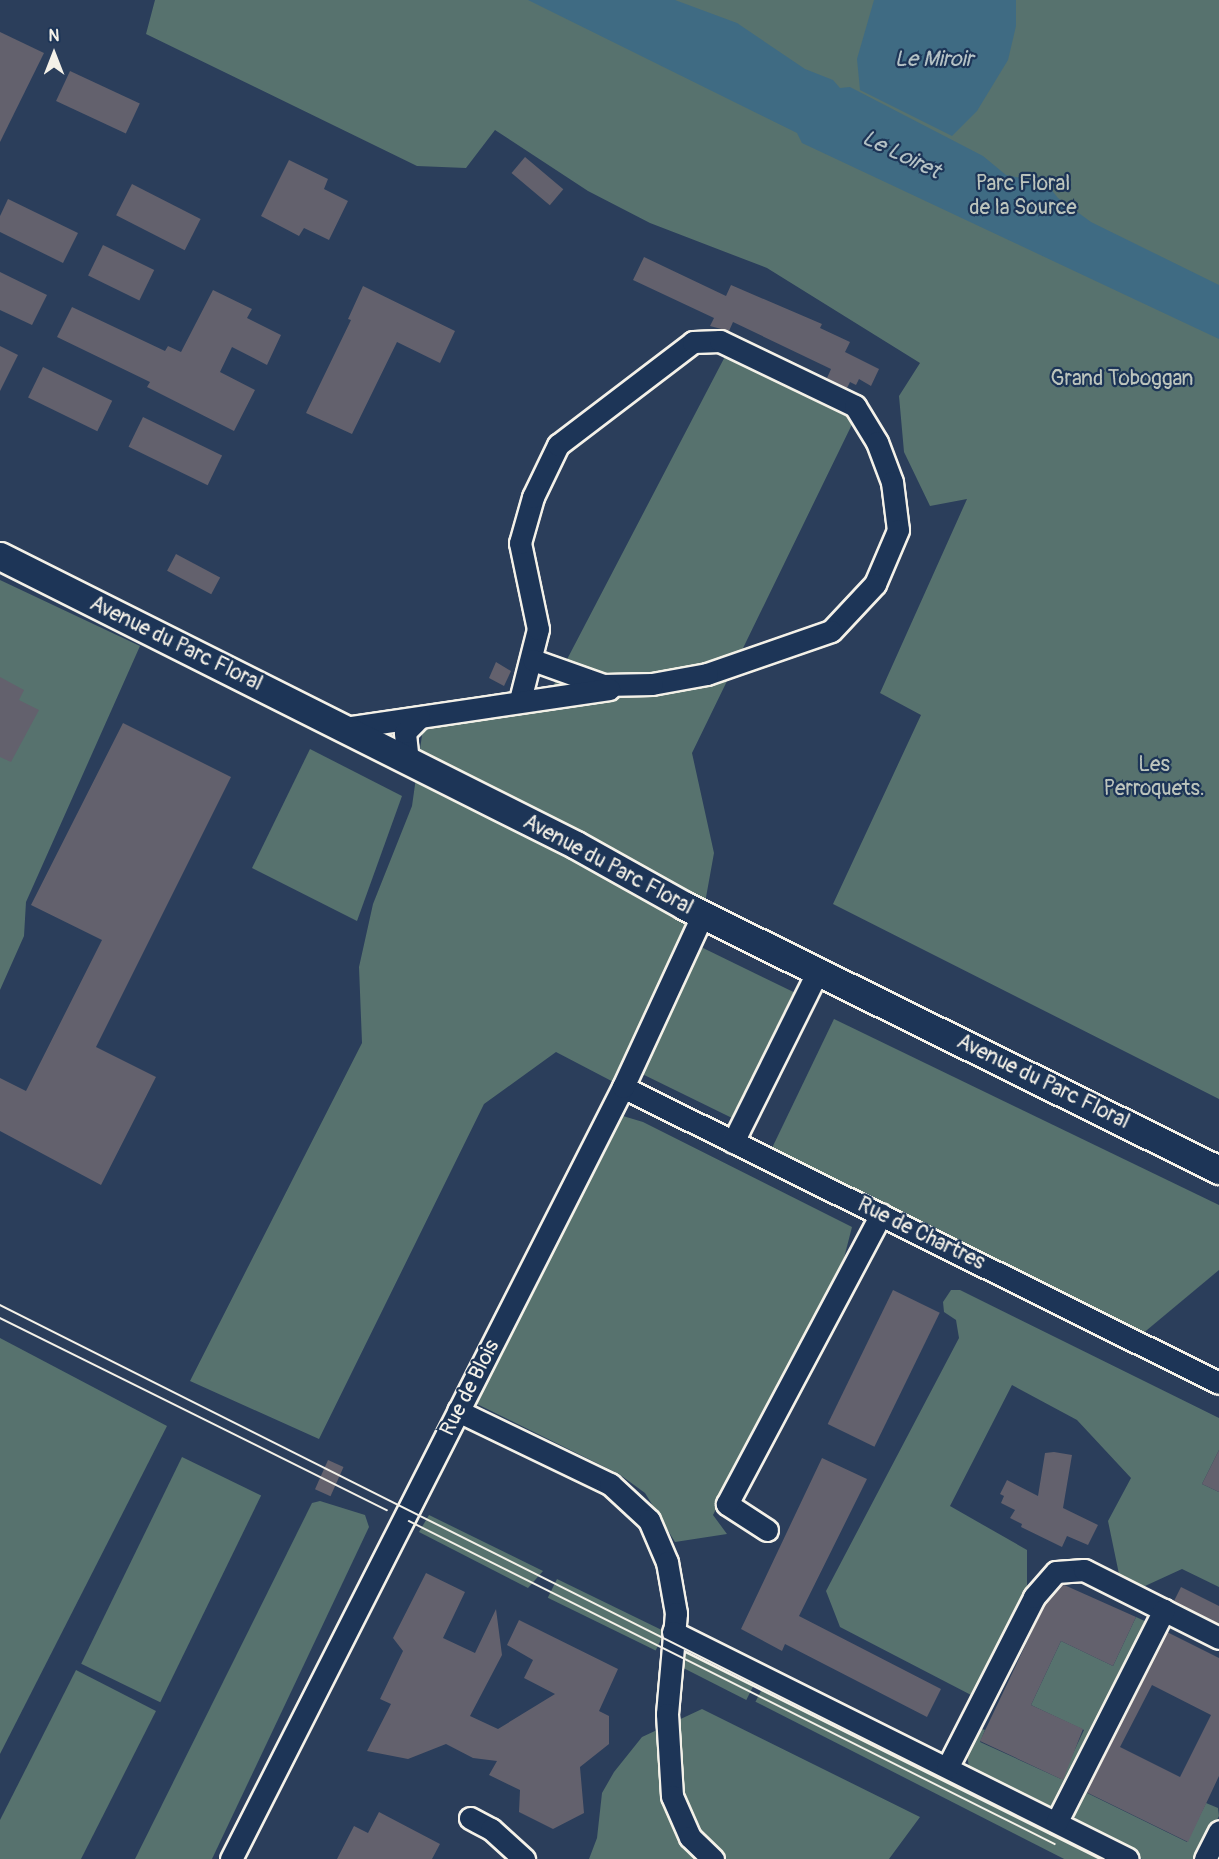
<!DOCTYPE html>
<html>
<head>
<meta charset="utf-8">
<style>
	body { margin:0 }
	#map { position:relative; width:1219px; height:1859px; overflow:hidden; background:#2b3e5b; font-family:Pangolin,sans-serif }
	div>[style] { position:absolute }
	.green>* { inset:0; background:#57726e; transform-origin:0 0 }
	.water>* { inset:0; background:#3f6b83 }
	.building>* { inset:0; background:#63616d; transform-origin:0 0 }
	.roads { filter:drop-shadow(2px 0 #f4f1e8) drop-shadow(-2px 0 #f4f1e8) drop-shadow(0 2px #f4f1e8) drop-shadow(0 -2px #f4f1e8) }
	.minor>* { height:21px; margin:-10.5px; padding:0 10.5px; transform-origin:10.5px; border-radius:10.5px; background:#1d3557 }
	.major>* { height:27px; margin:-13.5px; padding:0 13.5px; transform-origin:13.5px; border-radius:13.5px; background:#1d3557 }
	.tram>* { height:1.5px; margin:-0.75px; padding:0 0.75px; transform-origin:0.75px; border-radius:0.75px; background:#f4f1e8 }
	span { translate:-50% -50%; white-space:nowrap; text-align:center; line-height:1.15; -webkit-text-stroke:4.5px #1d3557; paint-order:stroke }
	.park-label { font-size:21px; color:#bdc5bd }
	.street-label { font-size:21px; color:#f4f1e8 }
	.water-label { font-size:22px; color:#b5c2c5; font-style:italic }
	.north { position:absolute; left:24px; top:24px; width:60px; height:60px; -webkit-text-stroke:4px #1d3557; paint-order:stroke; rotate:0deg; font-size:16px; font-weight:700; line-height:24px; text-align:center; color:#f4f1e8 }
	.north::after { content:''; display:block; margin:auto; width:21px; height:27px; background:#f4f1e8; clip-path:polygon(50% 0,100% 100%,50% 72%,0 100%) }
</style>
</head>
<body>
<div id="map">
	<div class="green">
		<i style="clip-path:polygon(155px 0,1219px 0,1219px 1099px,833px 904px,921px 715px,880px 693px,967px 499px,930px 506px,904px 452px,899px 396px,920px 363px,767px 268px,650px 223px,588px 191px,495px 130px,466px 168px,417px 166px,146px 34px)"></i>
		<i style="clip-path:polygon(731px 345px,859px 410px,692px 753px,714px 853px,703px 914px,623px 1087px,556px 1052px,484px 1104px,319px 1439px,190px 1381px,362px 1043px,359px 967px,373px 904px,412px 806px,425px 714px,550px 692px)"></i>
		<i style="clip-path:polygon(0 580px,140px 646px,26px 902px,24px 936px,0 990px)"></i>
		<i style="clip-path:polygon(310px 749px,402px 796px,357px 921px,252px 868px)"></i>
		<i style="left:701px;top:947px;width:104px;height:140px;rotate:26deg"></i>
		<i style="clip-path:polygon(834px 1019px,1219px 1205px,1219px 1270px,1141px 1335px,772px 1148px)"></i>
		<i style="clip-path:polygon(623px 1116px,643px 1122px,852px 1227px,844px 1258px,713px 1515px,727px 1534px,675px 1542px,645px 1493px,619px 1474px,477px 1404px)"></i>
		<i style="clip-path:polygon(951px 1290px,960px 1290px,1219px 1418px,1219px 1450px,1202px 1484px,1219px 1492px,1219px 1587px,1182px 1569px,1145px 1586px,1120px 1579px,1108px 1521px,1131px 1478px,1077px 1420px,1012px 1385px,950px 1506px,1027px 1550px,1027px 1595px,973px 1696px,840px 1627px,826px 1591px,959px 1338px,956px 1320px,944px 1312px,943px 1302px)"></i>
		<i style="clip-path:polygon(0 1338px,167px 1426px,0 1754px)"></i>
		<i style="left:182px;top:1457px;width:88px;height:230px;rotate:26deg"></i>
		<i style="clip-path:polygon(320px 1501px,365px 1515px,369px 1527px,212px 1859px,135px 1859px,312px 1503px)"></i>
		<i style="clip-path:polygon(429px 1515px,543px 1571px,528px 1588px,419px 1532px)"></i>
		<i style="left:557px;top:1579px;width:120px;height:21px;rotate:26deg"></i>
		<i style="clip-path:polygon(1136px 1617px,1149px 1623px,1054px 1807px,1047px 1809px,970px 1773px,966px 1749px,973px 1726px,985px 1730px,980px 1742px,1061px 1779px,1084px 1730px,1031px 1705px,1061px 1641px,1113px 1666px)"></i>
		<i style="left:681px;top:1641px;width:85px;height:23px;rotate:27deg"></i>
		<i style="clip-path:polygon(76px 1670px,156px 1711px,81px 1859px,0 1859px,0 1820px)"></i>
		<i style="left:765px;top:1683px;width:394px;height:21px;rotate:27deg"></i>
		<i style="clip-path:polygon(702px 1709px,920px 1817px,889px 1859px,589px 1859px,597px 1838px,602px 1793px,614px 1772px,642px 1737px)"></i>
		<i style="clip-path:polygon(1083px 1791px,1187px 1842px,1206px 1803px,1218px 1808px,1219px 1816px,1197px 1859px,1142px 1859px,1079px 1827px,1072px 1810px)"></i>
	</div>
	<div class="water">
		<i style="clip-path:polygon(528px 0,675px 0,737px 23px,805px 69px,833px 80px,840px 88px,850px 87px,983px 156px,1006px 175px,1046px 183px,1058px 198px,1091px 222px,1219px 285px,1219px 339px,802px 143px,797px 133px)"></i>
		<i style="clip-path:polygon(874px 0,1016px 0,1016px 26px,1008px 60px,977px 111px,952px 136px,860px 90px,857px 59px)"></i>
	</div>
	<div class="building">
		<i style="clip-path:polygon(0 32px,44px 53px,0 142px)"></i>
		<i style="left:70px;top:71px;width:77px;height:33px;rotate:25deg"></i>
		<i style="left:525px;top:157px;width:50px;height:21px;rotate:40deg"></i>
		<i style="clip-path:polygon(289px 160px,328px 179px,324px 189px,348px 201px,329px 240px,304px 228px,299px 236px,261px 216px)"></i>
		<i style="left:132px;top:184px;width:77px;height:35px;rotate:27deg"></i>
		<i style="clip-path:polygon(8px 199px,78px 233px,63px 263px,0 232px,0 216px)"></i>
		<i style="left:103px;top:245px;width:57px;height:34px;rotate:26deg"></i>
		<i style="clip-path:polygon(644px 257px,726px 296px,731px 285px,822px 324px,820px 328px,850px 342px,845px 352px,879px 369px,871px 386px,859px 379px,856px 385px,850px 382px,847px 388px,827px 378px,831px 369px,733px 322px,729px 331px,710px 326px,714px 318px,633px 280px)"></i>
		<i style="clip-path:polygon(0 272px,47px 295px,32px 325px,0 310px)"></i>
		<i style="clip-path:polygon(363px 286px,455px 331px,440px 363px,397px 342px,352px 434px,306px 413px,351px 320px,348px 319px)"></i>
		<i style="clip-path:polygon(213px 290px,252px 309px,247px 318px,281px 335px,267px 365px,232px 347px,220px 372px,255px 390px,234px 431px,147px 387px,150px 382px,57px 337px,72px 307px,165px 351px,168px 346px,181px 352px)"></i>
		<i style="clip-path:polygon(0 346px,18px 355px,0 391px)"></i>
		<i style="left:43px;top:367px;width:77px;height:34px;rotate:26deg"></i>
		<i style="left:143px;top:417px;width:88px;height:33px;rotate:26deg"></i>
		<i style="left:176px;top:554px;width:50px;height:19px;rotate:28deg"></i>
		<i style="clip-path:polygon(496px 662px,511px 671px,504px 686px,489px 678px)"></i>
		<i style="clip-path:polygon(0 677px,24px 690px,19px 700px,39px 710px,11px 762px,0 757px)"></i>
		<i style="clip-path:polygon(123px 723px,231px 777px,96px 1047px,156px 1077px,101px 1185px,0 1131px,0 1078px,26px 1091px,102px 940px,31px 905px)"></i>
		<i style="left:893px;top:1290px;width:52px;height:149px;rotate:26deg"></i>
		<i style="clip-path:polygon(1219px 1450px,1219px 1492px,1202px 1484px)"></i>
		<i style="clip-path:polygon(1054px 1452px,1072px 1455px,1063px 1508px,1098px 1525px,1088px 1545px,1067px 1536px,1062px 1547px,1021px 1527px,1022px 1524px,1010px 1518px,1015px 1510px,1001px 1503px,1004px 1496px,1000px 1494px,1007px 1480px,1038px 1496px,1045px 1453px)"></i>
		<i style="clip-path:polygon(822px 1458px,867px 1479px,799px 1616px,941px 1689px,927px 1717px,785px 1644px,782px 1651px,741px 1629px)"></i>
		<i style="left:328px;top:1460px;width:17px;height:32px;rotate:24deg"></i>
		<i style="clip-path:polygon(426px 1573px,465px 1592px,443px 1638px,475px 1653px,496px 1609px,502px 1655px,470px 1716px,498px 1729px,555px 1694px,524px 1678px,533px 1660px,507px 1645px,519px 1620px,618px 1669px,599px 1711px,609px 1716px,609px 1744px,580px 1767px,584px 1813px,553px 1829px,519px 1812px,520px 1790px,489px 1775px,497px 1761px,473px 1758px,446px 1744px,408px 1759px,367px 1751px,391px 1704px,380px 1699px,403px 1651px,393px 1638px)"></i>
		<i style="clip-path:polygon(1062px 1584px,1136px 1617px,1113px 1666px,1061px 1641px,1031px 1705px,1083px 1729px,1063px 1780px,980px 1741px,1045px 1604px)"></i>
		<i style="clip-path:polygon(1181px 1587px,1219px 1606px,1219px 1624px,1174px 1601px)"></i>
		<i style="clip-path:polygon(evenodd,1167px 1632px,1219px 1658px,1219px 1776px,1188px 1842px,1086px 1792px,1167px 1632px,1152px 1685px,1211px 1715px,1180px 1777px,1120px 1747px,1152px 1685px)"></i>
		<i style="clip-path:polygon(379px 1812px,440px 1844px,432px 1859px,337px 1859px,354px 1826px,368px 1833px)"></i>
	</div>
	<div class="roads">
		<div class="minor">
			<i style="left:520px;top:700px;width:73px;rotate:-75.8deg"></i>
			<i style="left:538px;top:629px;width:88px;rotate:-101.8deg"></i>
			<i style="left:520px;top:543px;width:48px;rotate:-74.2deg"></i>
			<i style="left:533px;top:497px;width:58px;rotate:-64.3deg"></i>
			<i style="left:558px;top:445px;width:170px;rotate:-37.3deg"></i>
			<i style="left:693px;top:342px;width:27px;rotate:-2deg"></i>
			<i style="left:720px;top:341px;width:150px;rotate:25.7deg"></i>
			<i style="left:855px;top:406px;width:42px;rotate:58.6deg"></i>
			<i style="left:877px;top:442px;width:43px;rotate:69.4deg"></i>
			<i style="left:892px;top:482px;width:48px;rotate:82.9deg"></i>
			<i style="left:898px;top:530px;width:59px;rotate:113.1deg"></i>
			<i style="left:875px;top:584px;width:64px;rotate:133.1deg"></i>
			<i style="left:831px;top:631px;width:131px;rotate:160.9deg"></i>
			<i style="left:707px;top:674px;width:56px;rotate:169.7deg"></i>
			<i style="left:652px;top:684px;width:49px;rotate:178.8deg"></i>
			<i style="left:603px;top:685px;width:74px;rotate:-160.3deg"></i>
			<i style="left:345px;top:728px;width:267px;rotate:-8.4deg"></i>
			<i style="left:408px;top:762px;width:30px;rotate:-96deg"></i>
			<i style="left:405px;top:732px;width:20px;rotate:-45deg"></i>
			<i style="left:623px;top:1087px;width:665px;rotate:26.41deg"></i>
			<i style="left:733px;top:1142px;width:191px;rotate:-63.6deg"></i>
			<i style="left:458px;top:1411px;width:169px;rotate:25.7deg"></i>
			<i style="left:610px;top:1484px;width:53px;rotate:42.7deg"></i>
			<i style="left:649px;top:1520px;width:46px;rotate:66.8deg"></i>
			<i style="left:667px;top:1562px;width:52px;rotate:80deg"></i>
			<i style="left:676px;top:1613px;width:101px;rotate:95.1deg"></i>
			<i style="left:667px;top:1714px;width:82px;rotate:86.5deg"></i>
			<i style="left:672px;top:1796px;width:45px;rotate:66.3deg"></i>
			<i style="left:690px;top:1837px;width:32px;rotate:44deg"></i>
			<i style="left:767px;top:1530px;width:48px;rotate:-147deg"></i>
			<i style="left:727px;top:1504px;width:328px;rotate:-62deg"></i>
			<i style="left:673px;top:1632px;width:508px;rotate:26.51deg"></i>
			<i style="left:947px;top:1768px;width:192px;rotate:-63deg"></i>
			<i style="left:1034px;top:1597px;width:33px;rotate:-49deg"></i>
			<i style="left:1056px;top:1572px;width:28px;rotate:-4deg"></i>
			<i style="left:1084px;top:1570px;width:151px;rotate:26.7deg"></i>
			<i style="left:470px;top:1818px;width:24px;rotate:28deg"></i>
			<i style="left:491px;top:1829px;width:45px;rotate:42.3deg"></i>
			<i style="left:1056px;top:1823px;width:239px;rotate:-63.1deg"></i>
			<i style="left:231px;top:1859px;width:866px;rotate:-63.08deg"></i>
			<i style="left:623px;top:1087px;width:191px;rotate:-65.2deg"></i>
			<i style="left:1205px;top:1859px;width:31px;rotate:-63deg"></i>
		</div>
		<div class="major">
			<i style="left:0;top:556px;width:644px;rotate:26.64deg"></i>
			<i style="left:576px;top:845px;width:125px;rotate:29.2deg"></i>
			<i style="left:685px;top:906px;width:596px;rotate:26.31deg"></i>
		</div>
	</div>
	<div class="tram">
		<i style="left:0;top:1305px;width:1235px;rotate:26.65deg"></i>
		<i style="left:0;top:1318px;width:432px;rotate:26.4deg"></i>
		<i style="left:409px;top:1521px;width:722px;rotate:26.57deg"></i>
	</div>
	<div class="park-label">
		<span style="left:1023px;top:196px">Parc Floral<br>de la Source</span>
		<span style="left:1122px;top:379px">Grand Toboggan</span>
		<span style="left:1154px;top:777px">Les<br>Perroquets.</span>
	</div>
	<div class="street-label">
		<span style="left:176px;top:644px;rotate:26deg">Avenue du Parc Floral</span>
		<span style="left:608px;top:865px;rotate:28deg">Avenue du Parc Floral</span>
		<span style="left:1043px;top:1082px;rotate:26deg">Avenue du Parc Floral</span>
		<span style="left:921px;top:1234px;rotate:26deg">Rue de Chartres</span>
		<span style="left:470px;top:1388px;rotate:-63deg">Rue de Blois</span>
	</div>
	<div class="water-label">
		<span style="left:934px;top:60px">Le Miroir</span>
		<span style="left:901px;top:155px;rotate:26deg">Le Loiret</span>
	</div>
	<div class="north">N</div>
</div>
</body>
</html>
